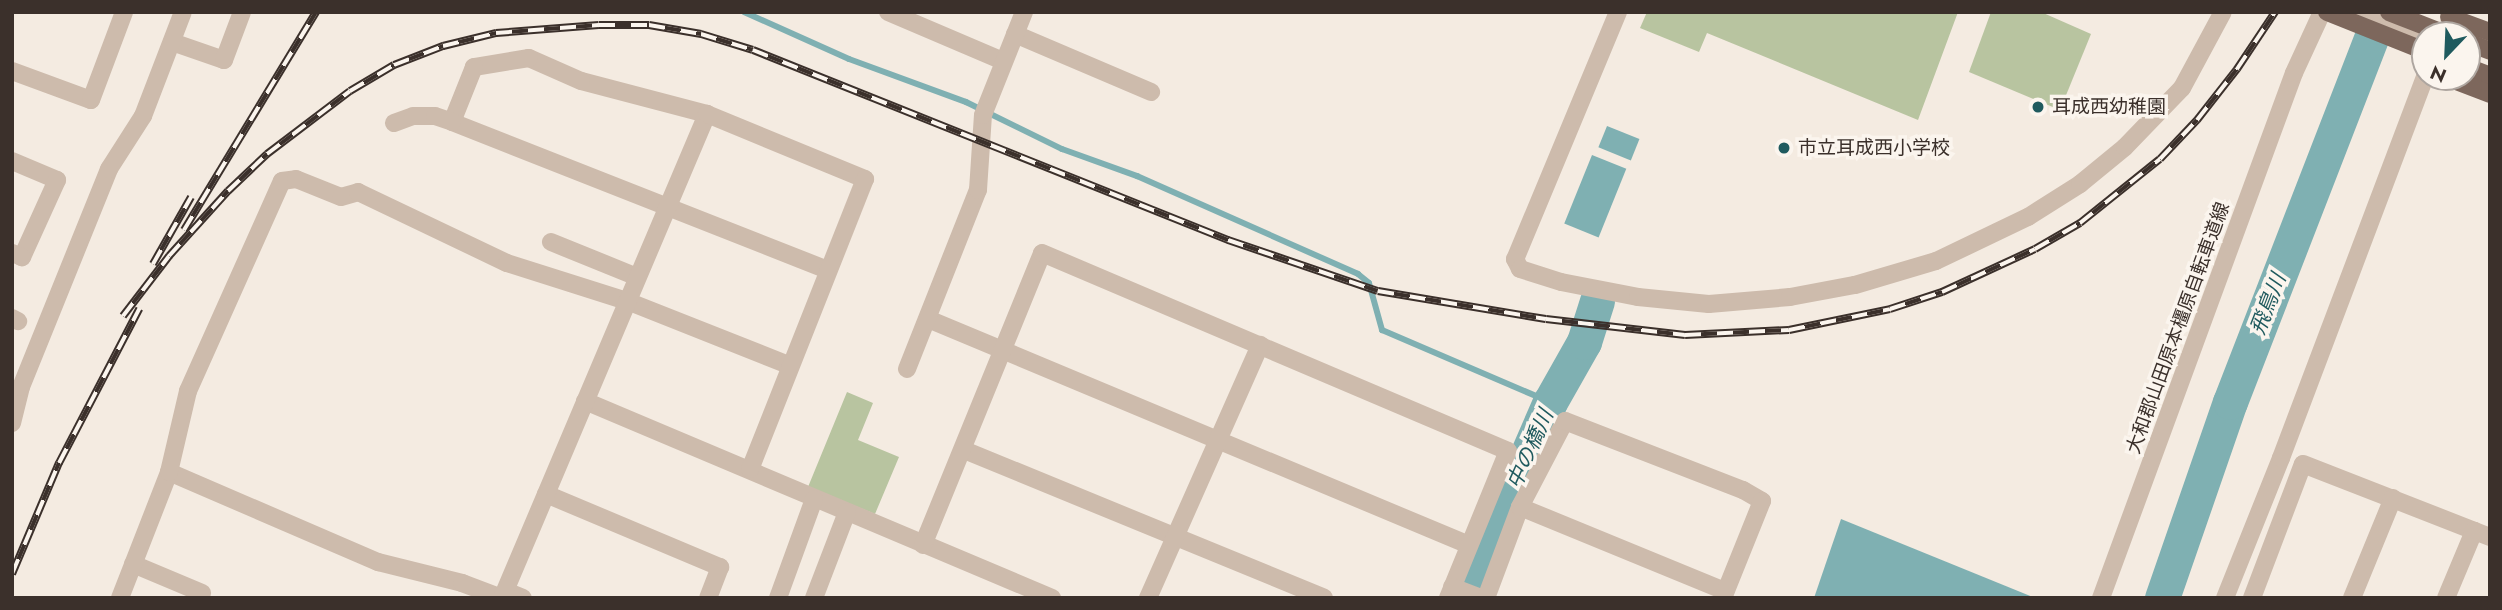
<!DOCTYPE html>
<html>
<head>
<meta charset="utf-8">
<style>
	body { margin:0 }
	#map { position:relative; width:2502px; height:610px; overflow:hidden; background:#f4ebe1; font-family:Jost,"Noto Sans JP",sans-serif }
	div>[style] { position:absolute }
	.green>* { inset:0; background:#b8c4a0 }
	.water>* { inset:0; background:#7fb0b2; transform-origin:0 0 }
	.stream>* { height:6px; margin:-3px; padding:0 3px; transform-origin:3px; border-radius:3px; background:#7fb0b2 }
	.river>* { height:35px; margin:-17.5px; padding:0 17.5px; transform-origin:17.5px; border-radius:17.5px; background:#7fb0b2 }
	.minor>* { height:18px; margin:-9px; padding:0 9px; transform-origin:9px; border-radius:9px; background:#cdbbac }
	.major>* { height:18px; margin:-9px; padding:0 9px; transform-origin:9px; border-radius:9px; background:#7d675c }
	.rail>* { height:8px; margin-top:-4px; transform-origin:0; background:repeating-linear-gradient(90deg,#fbf5ee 0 16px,#3b302b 0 32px); box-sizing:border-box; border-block:2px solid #3b302b }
	.dots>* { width:19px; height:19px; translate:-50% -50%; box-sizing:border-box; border:4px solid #fbf5ee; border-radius:50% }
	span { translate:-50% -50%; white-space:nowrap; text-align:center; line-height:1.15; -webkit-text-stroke:7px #fbf5ee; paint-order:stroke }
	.poi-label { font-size:19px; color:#3b302b }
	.left { translate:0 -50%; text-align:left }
	.street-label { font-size:19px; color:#3b302b }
	.water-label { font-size:21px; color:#1f5a5e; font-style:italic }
	.frame { position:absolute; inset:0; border:14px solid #3b302b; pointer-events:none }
	.north { position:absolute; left:2411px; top:21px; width:70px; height:70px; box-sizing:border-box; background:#fbf5ee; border:2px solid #aea6a0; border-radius:50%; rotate:203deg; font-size:19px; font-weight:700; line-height:28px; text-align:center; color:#3b302b }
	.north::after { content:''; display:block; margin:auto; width:24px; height:32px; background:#1f5a5e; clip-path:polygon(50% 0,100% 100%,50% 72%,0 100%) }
</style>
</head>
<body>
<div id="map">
	<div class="green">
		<i style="clip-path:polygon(1647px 12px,1958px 12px,1918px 120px,1707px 33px,1699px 52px,1640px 28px)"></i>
		<i style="clip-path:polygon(1991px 12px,2041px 12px,2091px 34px,2060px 110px,1969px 72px)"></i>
		<i style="clip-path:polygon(847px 392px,873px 403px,858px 440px,899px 457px,875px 514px,808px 487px)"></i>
	</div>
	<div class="water">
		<i style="left:1607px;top:126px;width:35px;height:23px;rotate:22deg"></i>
		<i style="left:1592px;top:155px;width:37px;height:74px;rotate:22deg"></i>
		<i style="clip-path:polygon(1841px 519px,2035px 598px,1814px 598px)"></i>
	</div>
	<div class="stream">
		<i style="left:744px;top:12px;width:115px;rotate:24.1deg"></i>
		<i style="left:849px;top:59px;width:125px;rotate:20.2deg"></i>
		<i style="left:966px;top:102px;width:107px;rotate:26.1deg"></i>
		<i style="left:1062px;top:149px;width:80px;rotate:19.8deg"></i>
		<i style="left:1137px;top:176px;width:242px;rotate:23.9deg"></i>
		<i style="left:1358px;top:274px;width:14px;rotate:39deg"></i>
		<i style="left:1369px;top:283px;width:49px;rotate:74.5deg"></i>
		<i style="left:1382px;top:330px;width:183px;rotate:23.2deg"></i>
	</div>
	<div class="river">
		<i style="left:1465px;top:598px;width:214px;rotate:-66.6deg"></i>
		<i style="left:1550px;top:402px;width:69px;rotate:-60.5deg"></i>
		<i style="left:1584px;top:342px;width:43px;rotate:-72.4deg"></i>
		<i style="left:2162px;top:598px;width:207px;rotate:-70.9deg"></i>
		<i style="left:2230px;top:402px;width:418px;rotate:-68.8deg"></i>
	</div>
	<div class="minor">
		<i style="left:888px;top:12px;width:125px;rotate:23.1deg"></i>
		<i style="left:1618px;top:12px;width:268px;rotate:112.6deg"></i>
		<i style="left:1515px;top:259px;width:11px;rotate:63deg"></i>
		<i style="left:1520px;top:269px;width:43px;rotate:17.6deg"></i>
		<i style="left:1561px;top:282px;width:78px;rotate:11deg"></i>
		<i style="left:1638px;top:297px;width:71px;rotate:5.6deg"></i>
		<i style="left:1709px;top:304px;width:81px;rotate:-4.9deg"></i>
		<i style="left:1790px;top:297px;width:66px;rotate:-10.5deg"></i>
		<i style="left:1855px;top:285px;width:84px;rotate:-16.5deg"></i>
		<i style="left:1936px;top:261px;width:102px;rotate:-25.6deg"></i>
		<i style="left:2028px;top:217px;width:62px;rotate:-32.4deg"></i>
		<i style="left:2080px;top:184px;width:58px;rotate:-39.4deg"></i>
		<i style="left:2125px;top:147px;width:82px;rotate:-46deg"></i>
		<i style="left:2182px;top:88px;width:86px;rotate:-61.7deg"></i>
		<i style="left:2351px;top:12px;width:79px;rotate:21.4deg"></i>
		<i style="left:1015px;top:34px;width:148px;rotate:23.1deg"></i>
		<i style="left:172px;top:42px;width:55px;rotate:19.1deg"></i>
		<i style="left:224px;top:60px;width:51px;rotate:-69.4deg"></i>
		<i style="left:12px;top:71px;width:84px;rotate:20.2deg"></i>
		<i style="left:91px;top:100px;width:94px;rotate:-69.4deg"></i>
		<i style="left:707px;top:114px;width:130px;rotate:-165.3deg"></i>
		<i style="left:581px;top:81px;width:57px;rotate:-156.1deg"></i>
		<i style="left:529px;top:58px;width:56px;rotate:170.7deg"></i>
		<i style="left:474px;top:67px;width:59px;rotate:111.8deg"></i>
		<i style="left:452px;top:122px;width:402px;rotate:21.5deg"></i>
		<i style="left:394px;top:123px;width:20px;rotate:-20deg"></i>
		<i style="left:413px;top:116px;width:22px"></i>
		<i style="left:435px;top:116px;width:18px;rotate:19deg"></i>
		<i style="left:12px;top:161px;width:49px;rotate:22.9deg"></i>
		<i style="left:57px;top:180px;width:85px;rotate:114.4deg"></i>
		<i style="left:22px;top:257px;width:11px;rotate:-158deg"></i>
		<i style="left:551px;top:242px;width:93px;rotate:22.1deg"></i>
		<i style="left:12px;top:318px;width:7px;rotate:27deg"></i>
		<i style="left:928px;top:319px;width:586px;rotate:22.67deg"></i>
		<i style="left:907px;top:369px;width:193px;rotate:-68.4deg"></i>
		<i style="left:978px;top:190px;width:75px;rotate:-86.2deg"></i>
		<i style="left:983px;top:115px;width:111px;rotate:-68.3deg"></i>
		<i style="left:585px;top:401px;width:507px;rotate:22.87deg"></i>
		<i style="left:12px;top:423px;width:37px;rotate:-76deg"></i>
		<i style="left:21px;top:387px;width:235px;rotate:-68deg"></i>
		<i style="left:109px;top:169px;width:63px;rotate:-57.3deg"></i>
		<i style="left:143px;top:116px;width:111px;rotate:-69deg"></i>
		<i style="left:964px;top:450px;width:389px;rotate:22.3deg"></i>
		<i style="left:169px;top:472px;width:228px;rotate:23.3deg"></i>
		<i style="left:378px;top:562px;width:87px;rotate:14deg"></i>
		<i style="left:462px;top:583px;width:43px;rotate:20.6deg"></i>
		<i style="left:546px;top:494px;width:189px;rotate:22.8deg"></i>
		<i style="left:720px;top:567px;width:33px;rotate:111deg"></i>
		<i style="left:1520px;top:507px;width:222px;rotate:22.3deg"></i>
		<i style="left:923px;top:545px;width:315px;rotate:-67.8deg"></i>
		<i style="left:1042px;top:253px;width:506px;rotate:23.02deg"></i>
		<i style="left:1508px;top:451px;width:159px;rotate:112.2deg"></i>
		<i style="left:133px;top:564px;width:75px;rotate:22.8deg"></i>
		<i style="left:1452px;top:587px;width:30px;rotate:21deg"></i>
		<i style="left:506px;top:591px;width:18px;rotate:22deg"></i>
		<i style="left:120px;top:598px;width:135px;rotate:-68.7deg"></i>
		<i style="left:169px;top:472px;width:83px;rotate:-76.8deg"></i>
		<i style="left:188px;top:391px;width:230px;rotate:-65.9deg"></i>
		<i style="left:282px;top:181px;width:14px;rotate:-8deg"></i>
		<i style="left:296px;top:179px;width:48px;rotate:21.8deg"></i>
		<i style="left:341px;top:197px;width:18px;rotate:-16deg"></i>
		<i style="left:358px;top:192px;width:165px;rotate:25.5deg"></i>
		<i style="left:507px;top:263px;width:126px;rotate:17.6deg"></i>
		<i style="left:627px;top:301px;width:174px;rotate:21.6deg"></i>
		<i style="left:502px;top:598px;width:526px;rotate:-67.04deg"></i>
		<i style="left:707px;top:114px;width:171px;rotate:22.4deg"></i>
		<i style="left:865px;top:179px;width:312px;rotate:111.6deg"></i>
		<i style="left:778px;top:598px;width:105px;rotate:-70deg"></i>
		<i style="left:814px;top:598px;width:92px;rotate:-69deg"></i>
		<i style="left:1148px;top:598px;width:277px;rotate:-66.1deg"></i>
		<i style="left:1486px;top:598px;width:97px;rotate:-69.5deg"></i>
		<i style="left:1520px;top:507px;width:97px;rotate:-62.4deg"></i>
		<i style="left:1565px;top:421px;width:191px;rotate:21.2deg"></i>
		<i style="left:1743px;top:490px;width:22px;rotate:30deg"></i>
		<i style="left:1762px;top:501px;width:105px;rotate:111.9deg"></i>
		<i style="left:2101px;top:598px;width:559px;rotate:-69.82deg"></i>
		<i style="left:2294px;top:73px;width:67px;rotate:-65.3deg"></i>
		<i style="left:2225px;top:598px;width:151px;rotate:-68.2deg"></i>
		<i style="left:2281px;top:458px;width:407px;rotate:-69.3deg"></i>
		<i style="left:2252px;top:598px;width:143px;rotate:-69.2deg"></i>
		<i style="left:2303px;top:464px;width:201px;rotate:21.3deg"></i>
		<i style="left:2352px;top:598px;width:108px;rotate:-67.7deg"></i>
		<i style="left:2446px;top:598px;width:73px;rotate:-67.3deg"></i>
	</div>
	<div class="major">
		<i style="left:2327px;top:12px;width:105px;rotate:21.7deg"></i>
		<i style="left:2389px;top:12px;width:63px;rotate:21.3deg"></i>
		<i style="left:2449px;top:17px;width:44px;rotate:20.1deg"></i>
		<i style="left:2467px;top:42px;width:25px;rotate:21deg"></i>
		<i style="left:2467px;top:67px;width:25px;rotate:21deg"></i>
		<i style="left:2446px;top:77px;width:47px;rotate:21.1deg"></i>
	</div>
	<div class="rail">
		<i style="left:184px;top:230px;width:255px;rotate:-58.8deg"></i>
		<i style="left:153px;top:264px;width:77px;rotate:-60.4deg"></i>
		<i style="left:123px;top:316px;width:76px;rotate:-52.5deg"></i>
		<i style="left:169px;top:256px;width:88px;rotate:-47.8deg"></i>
		<i style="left:228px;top:191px;width:54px;rotate:-43.5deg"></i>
		<i style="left:267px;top:154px;width:104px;rotate:-37.2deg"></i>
		<i style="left:350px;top:91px;width:51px;rotate:-30.6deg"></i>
		<i style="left:394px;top:65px;width:53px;rotate:-21.2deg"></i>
		<i style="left:443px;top:46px;width:55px;rotate:-13.8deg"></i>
		<i style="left:496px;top:33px;width:103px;rotate:-4.4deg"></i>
		<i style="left:599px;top:25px;width:50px"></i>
		<i style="left:649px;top:25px;width:53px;rotate:9.8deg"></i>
		<i style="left:701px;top:34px;width:54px;rotate:17.1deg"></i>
		<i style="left:753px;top:50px;width:512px;rotate:21.8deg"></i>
		<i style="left:1228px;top:240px;width:158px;rotate:18.8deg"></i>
		<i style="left:1378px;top:291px;width:170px;rotate:9.5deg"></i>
		<i style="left:1546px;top:319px;width:140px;rotate:6.6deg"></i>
		<i style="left:1685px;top:335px;width:104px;rotate:-2.8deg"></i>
		<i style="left:1789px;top:330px;width:103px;rotate:-11.7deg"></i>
		<i style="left:1890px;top:309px;width:55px;rotate:-18.1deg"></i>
		<i style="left:1942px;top:292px;width:102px;rotate:-24.8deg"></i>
		<i style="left:2035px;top:249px;width:52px;rotate:-30deg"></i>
		<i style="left:2080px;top:223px;width:102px;rotate:-38.7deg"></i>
		<i style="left:2160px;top:159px;width:54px;rotate:-46.5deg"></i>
		<i style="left:2197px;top:120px;width:65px;rotate:-51.9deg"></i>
		<i style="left:2237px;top:69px;width:69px;rotate:-56.3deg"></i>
		<i style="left:12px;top:574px;width:121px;rotate:-67.1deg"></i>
		<i style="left:59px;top:463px;width:174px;rotate:-62.5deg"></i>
	</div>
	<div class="dots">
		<i style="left:2038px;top:107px;background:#1f5a5e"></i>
		<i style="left:1784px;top:148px;background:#1f5a5e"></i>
	</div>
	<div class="poi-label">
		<span class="left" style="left:2052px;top:107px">耳成西幼稚園</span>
		<span class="left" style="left:1798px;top:148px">市立耳成西小学校</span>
	</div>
	<div class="street-label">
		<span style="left:2178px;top:328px;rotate:-70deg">大和郡山田原本橿原自転車道線</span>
	</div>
	<div class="water-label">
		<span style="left:2268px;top:304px;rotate:-69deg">飛鳥川</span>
		<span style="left:1530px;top:449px;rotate:-66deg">中の橋川</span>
	</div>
	<div class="frame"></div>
	<div class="north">N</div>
</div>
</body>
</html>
